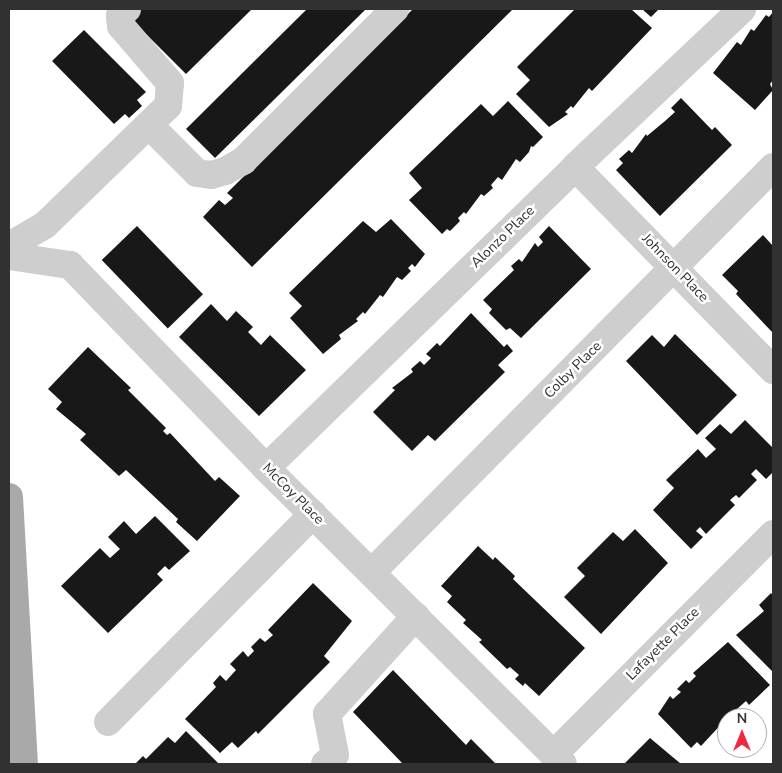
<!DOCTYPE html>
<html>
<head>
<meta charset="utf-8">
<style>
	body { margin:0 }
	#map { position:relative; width:782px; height:773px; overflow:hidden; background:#fff; font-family:"Nunito Sans",sans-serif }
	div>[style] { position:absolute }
	.building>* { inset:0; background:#181818; transform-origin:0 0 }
	.minor>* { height:28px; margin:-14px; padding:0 14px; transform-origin:14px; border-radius:14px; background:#cecece }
	.major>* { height:28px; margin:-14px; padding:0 14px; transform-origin:14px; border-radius:14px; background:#a9a9a9 }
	span { translate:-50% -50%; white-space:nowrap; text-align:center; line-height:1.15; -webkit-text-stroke:5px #fff; paint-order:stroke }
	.street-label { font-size:14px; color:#313131 }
	.frame { position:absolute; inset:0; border:10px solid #313131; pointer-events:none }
	.north { position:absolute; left:717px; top:708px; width:50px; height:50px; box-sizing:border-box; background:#fff; border:1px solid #adadad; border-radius:50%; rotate:0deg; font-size:14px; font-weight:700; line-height:20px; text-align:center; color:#313131 }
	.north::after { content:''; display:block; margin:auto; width:18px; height:22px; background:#f22941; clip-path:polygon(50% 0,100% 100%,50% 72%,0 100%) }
</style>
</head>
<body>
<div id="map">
	<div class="building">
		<i style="clip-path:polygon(140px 9px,252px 9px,186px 74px,130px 18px)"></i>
		<i style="clip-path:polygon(307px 9px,366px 9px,215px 158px,186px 129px)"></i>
		<i style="clip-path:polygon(413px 9px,513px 9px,252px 267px,203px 217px,219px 200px,225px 205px,233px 198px,227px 193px)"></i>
		<i style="clip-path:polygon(575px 9px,631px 9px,652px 28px,592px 91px,589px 88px,573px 108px,571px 106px,565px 112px,568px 114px,549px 127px,516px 94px,530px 80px,517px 67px)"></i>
		<i style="clip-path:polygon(642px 9px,659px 9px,651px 17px)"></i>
		<i style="clip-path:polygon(773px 12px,773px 80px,770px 84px,773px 90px,755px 110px,713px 73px,737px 42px,741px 45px,751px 29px,754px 31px,766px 15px,769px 17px)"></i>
		<i style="clip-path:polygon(84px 30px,146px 92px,137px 100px,142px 106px,129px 118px,125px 114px,114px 124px,52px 61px)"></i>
		<i style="clip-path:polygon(681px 98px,712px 130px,715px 127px,732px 145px,660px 216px,616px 170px,623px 163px,619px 159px,629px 150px,632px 153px,646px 134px,647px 136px,665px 121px,675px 112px,671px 108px)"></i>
		<i style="clip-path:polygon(508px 101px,543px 137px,533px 147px,531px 146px,529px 152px,520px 162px,516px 159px,502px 180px,498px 177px,491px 185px,493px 188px,484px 196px,481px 194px,466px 214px,464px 212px,458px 218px,460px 221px,450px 231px,447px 229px,442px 234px,409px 200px,422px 188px,409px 173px,481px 104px,493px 116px)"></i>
		<i style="clip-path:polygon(391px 219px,425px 254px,415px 267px,412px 264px,408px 268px,411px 271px,402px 280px,397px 277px,383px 297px,380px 295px,365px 314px,363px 312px,356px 319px,358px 321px,339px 335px,341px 339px,323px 354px,290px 318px,302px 306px,289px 293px,363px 221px,376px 232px)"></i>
		<i style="left:137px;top:226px;width:95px;height:49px;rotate:46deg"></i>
		<i style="clip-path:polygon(549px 226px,591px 269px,521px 338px,510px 328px,506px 330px,489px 313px,492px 309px,483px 300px,514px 270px,511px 266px,519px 259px,522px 262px,535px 243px,538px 247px,543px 242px,539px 237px)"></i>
		<i style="clip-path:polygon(763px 235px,773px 246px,773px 333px,736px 294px,738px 291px,722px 275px)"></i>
		<i style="clip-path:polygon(211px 304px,227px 321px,236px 311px,253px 327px,248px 332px,261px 345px,270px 335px,306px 370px,259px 416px,179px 337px)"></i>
		<i style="clip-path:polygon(471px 313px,504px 347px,507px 344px,513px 351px,498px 365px,505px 372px,435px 441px,428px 435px,412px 451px,373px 412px,395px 390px,392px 388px,413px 372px,411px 369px,420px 361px,424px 365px,431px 358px,426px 354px,437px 343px,440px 346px)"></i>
		<i style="clip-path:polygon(675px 334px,737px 395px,697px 435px,626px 361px,652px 335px,664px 347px)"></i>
		<i style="clip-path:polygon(88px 347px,131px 388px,128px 390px,166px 428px,163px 431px,167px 435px,170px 433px,215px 481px,219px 477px,240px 496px,197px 541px,176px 522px,178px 519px,126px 470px,119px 476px,80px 440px,86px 434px,56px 409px,62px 402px,48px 389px)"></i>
		<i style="clip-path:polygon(745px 420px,773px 448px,773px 472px,766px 479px,756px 469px,751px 474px,757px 480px,739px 498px,736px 495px,730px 500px,735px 505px,706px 534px,700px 527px,696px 531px,703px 537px,691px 549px,653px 510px,674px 488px,666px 480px,698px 449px,706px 458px,716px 449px,705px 438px,720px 424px,731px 434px)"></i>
		<i style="clip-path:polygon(155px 516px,190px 551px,169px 570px,165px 566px,157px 574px,163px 580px,108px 633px,61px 586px,100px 548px,110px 558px,120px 549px,108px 537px,124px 521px,136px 534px)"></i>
		<i style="clip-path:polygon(635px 529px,668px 563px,601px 634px,564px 597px,585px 576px,577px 568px,613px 532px,623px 541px)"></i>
		<i style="clip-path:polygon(478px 546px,493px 560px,495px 557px,515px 576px,513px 579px,585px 648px,539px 696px,525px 683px,523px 686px,515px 679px,519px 675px,510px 667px,507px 669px,479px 642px,482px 640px,463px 623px,466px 620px,447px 602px,452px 596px,441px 586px)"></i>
		<i style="clip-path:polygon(313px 583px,352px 621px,324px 656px,330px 662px,258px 734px,256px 731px,238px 748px,232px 742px,220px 753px,185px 719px,216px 687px,213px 683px,220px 675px,226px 681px,236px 670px,230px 664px,243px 651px,248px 657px,254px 651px,251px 647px,260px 638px,265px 642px,273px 635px,268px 630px)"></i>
		<i style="clip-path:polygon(771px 593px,773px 596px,773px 672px,736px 635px,764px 611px,759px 605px)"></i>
		<i style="clip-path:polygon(728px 642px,770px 685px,749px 705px,746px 701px,727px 718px,701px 746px,697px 742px,691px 748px,658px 714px,670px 696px,673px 699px,681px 692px,677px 689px,686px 680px,689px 683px,696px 676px,693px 673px)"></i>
		<i style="clip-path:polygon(393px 670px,466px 745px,471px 739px,495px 763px,403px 764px,353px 712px)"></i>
		<i style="clip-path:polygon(186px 731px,219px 764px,135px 764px,143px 756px,146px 759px,168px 737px,175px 743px)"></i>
		<i style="clip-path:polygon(650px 738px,681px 764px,624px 764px)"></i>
	</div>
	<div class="minor">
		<i style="left:150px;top:126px;width:66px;rotate:45deg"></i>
		<i style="left:197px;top:173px;width:14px;rotate:8deg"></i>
		<i style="left:211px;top:175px;width:15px;rotate:-16deg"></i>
		<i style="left:225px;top:171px;width:21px;rotate:-29deg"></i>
		<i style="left:243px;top:161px;width:215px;rotate:-45deg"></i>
		<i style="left:575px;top:167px;width:284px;rotate:45.7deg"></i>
		<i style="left:9px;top:246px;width:42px;rotate:-30.3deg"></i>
		<i style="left:45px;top:225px;width:171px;rotate:-44.1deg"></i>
		<i style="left:168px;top:106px;width:23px;rotate:-85deg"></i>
		<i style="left:170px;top:83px;width:75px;rotate:-130.7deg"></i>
		<i style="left:121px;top:26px;width:10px;rotate:-96deg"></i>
		<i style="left:120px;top:16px;width:10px;rotate:-45deg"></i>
		<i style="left:9px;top:256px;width:62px;rotate:8.4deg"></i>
		<i style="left:70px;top:265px;width:282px;rotate:46deg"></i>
		<i style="left:266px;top:468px;width:419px;rotate:44.9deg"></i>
		<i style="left:266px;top:468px;width:431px;rotate:-44.2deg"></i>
		<i style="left:575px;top:167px;width:230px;rotate:-43.4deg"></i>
		<i style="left:372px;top:572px;width:570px;rotate:-45.28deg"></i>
		<i style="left:108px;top:722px;width:292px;rotate:-45.4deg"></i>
		<i style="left:553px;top:755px;width:312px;rotate:-45.1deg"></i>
		<i style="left:325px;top:764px;width:13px;rotate:-42deg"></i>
		<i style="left:335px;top:755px;width:42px;rotate:-101deg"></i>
		<i style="left:327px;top:714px;width:132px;rotate:-47.8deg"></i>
	</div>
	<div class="major">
		<i style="left:9px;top:497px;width:267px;rotate:86.8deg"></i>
	</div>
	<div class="street-label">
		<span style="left:503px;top:237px;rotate:-44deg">Alonzo Place</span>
		<span style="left:675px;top:268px;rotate:46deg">Johnson Place</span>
		<span style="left:573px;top:370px;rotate:-45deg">Colby Place</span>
		<span style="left:293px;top:494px;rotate:45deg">McCoy Place</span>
		<span style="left:663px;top:644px;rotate:-45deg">Lafayette Place</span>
	</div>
	<div class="frame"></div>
	<div class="north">N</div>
</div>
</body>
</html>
